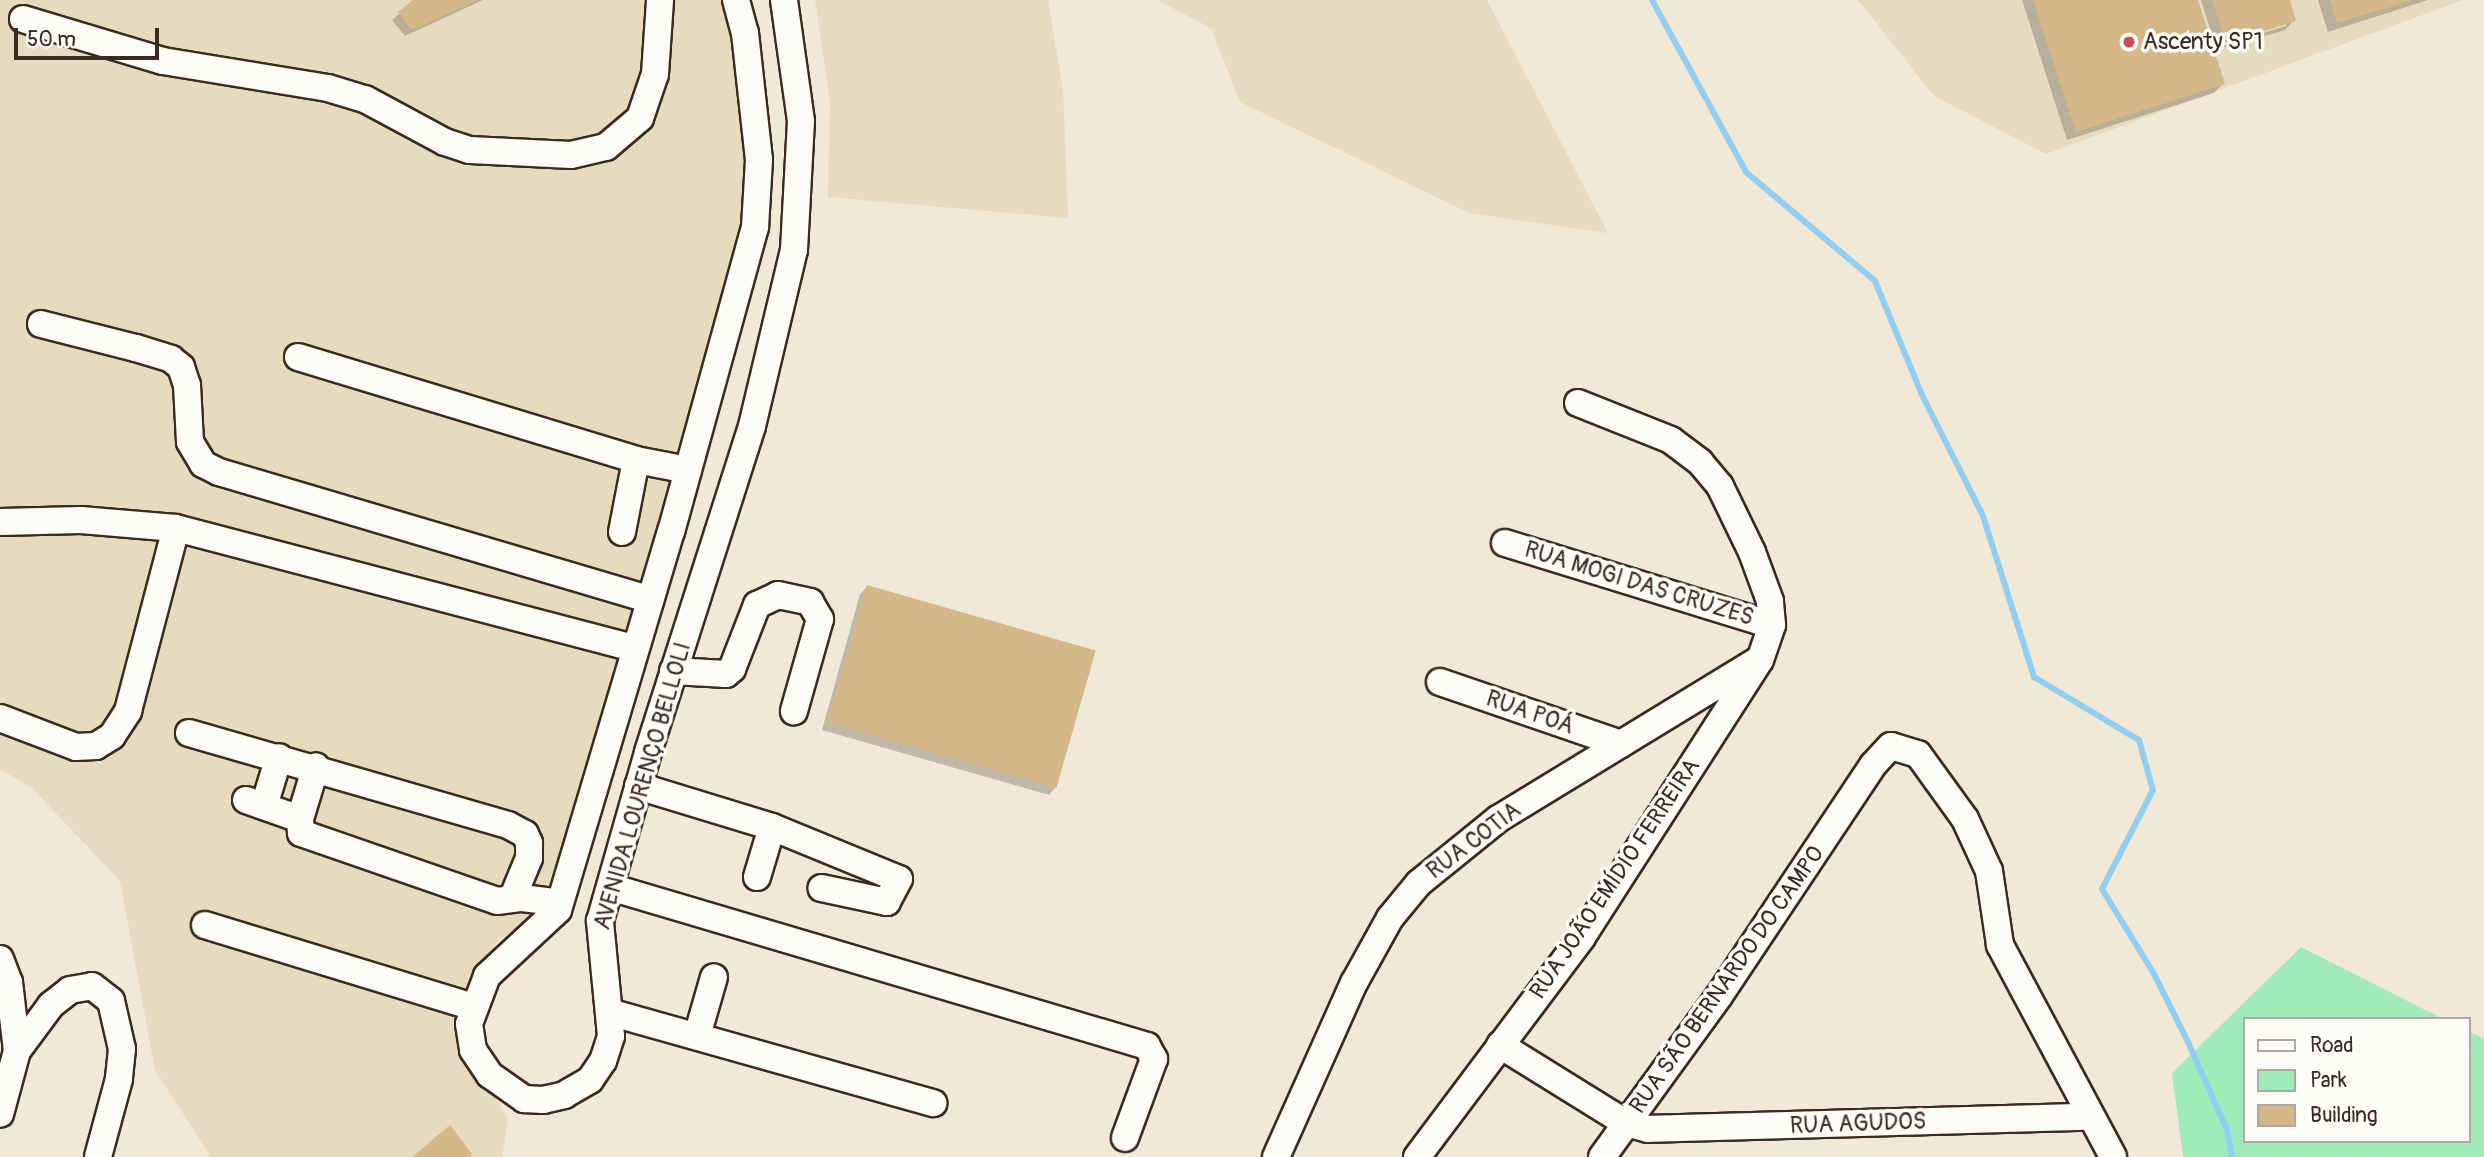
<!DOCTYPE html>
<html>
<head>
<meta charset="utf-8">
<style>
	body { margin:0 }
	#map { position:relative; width:2484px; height:1157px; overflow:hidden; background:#f1e8d6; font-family:Pangolin,sans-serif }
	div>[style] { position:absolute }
	.built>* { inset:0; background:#e8dabf }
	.green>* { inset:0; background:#a1ebba }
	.shadow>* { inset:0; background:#0003 }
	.stream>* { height:6px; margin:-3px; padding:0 3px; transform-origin:3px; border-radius:3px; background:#92cef2 }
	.building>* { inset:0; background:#d4b889; transform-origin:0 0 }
	.roads { filter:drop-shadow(2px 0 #3b2a1e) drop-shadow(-2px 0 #3b2a1e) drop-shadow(0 2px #3b2a1e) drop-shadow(0 -2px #3b2a1e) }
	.minor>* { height:26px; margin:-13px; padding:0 13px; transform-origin:13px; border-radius:13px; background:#fdfcf7 }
	.dots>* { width:19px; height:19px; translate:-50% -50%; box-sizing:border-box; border:4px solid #fdfcf7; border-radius:50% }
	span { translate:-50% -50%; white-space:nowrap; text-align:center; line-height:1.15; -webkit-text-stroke:7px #fdfcf7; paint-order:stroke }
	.poi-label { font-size:23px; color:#3b2a1e }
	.left { translate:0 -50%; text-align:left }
	.street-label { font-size:23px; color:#3b2a1e }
	.legend { position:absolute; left:2243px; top:1017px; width:228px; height:126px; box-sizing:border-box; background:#fdfcf7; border:2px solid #afa8a0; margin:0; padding:9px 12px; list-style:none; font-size:21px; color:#3b2a1e }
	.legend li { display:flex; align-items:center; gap:14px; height:35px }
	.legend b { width:35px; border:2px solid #afa8a0 }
	.scale { position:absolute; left:14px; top:28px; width:145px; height:32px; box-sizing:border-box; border:4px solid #3b2a1e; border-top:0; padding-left:9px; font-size:21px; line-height:24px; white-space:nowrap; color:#3b2a1e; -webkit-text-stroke:5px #fdfcf7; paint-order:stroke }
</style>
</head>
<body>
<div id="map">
	<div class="built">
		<i style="clip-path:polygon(0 0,724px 0,734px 31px,747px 122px,745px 203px,727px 292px,542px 910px,498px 941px,467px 983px,462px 1039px,508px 1119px,502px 1157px,211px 1157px,155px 1070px,120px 881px,32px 788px,0 769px)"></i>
		<i style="clip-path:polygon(815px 0,1048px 0,1063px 90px,1068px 218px,828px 197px,830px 101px)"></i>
		<i style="clip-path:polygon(1157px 0,1487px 0,1608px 233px,1469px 213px,1240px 102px,1211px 28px)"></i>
		<i style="clip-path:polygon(1858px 0,2463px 0,2046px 154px,1934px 96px)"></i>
	</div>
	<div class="green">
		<i style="clip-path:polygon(2301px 947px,2443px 1019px,2244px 1019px,2244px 1141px,2468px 1141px,2468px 1031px,2484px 1039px,2484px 1157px,2183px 1157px,2172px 1073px)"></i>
	</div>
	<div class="shadow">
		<i style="clip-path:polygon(416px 0,483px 0,405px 36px,392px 20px)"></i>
		<i style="clip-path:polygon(2022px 0,2197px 0,2223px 84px,2214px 93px,2067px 140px)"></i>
		<i style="clip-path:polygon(evenodd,2201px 0,2288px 0,2294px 20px,2285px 30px,2217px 51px,2201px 0,2286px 22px,2286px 26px,2218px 47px,2217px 44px,2286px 22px)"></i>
		<i style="clip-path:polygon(2318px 0,2428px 0,2328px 32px)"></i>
		<i style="clip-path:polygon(867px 587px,1055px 788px,1049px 795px,822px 730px,860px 594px)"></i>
	</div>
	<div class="stream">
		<i style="left:1652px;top:0;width:196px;rotate:61.3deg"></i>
		<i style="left:1746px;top:172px;width:169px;rotate:40.2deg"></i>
		<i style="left:1875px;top:281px;width:123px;rotate:67.6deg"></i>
		<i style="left:1922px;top:395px;width:136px;rotate:63.2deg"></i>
		<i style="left:1983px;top:516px;width:169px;rotate:72.4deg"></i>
		<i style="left:2034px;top:677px;width:122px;rotate:31deg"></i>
		<i style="left:2139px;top:740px;width:52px;rotate:74.4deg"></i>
		<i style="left:2153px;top:790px;width:111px;rotate:117.3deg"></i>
		<i style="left:2102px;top:889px;width:100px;rotate:58.5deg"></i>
		<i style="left:2154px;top:974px;width:76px;rotate:63.4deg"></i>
		<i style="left:2188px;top:1042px;width:96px;rotate:66.1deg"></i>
		<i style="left:2227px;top:1130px;width:27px;rotate:80deg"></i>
	</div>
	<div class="building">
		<i style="clip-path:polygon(413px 0,478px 0,412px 30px,398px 12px)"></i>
		<i style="clip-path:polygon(2033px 0,2198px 0,2225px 84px,2076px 132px)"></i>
		<i style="clip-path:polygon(2212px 0,2290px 0,2296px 21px,2226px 43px)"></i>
		<i style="clip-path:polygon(2330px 0,2410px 0,2410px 1px,2337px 23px)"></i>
		<i style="left:867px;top:585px;width:238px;height:143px;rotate:16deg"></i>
		<i style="clip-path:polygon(450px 1125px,472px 1154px,469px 1157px,412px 1157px)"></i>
	</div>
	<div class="roads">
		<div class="minor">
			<i style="left:736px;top:0;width:34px;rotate:75deg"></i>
			<i style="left:745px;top:33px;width:128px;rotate:83.7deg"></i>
			<i style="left:759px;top:160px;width:67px;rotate:93.4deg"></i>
			<i style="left:755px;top:227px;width:315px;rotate:105.4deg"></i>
			<i style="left:671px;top:531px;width:395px;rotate:106.6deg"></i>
			<i style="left:558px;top:910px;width:97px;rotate:137.1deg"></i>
			<i style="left:487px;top:976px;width:51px;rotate:110.6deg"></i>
			<i style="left:469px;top:1024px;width:26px;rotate:81deg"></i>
			<i style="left:473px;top:1050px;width:30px;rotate:56deg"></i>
			<i style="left:490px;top:1075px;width:42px;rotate:35.2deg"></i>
			<i style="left:524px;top:1099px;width:19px;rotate:3deg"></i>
			<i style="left:543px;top:1100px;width:22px;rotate:-13deg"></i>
			<i style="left:564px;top:1095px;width:30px;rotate:-30deg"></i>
			<i style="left:590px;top:1080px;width:23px;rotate:-56deg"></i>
			<i style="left:603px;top:1061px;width:26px;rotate:-72deg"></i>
			<i style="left:611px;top:1036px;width:116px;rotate:-95.5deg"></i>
			<i style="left:600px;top:921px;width:176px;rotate:-74.1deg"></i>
			<i style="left:648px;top:752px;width:342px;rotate:-72.3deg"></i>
			<i style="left:752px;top:426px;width:181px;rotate:-76.6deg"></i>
			<i style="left:794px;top:250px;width:129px;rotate:-86.9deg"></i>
			<i style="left:801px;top:121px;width:122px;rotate:-98deg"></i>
			<i style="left:23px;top:19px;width:146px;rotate:16.7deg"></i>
			<i style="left:163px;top:61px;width:167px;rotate:9.3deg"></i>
			<i style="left:328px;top:88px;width:39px;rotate:17deg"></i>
			<i style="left:365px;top:99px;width:91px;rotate:28.3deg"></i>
			<i style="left:445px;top:142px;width:26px;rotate:18deg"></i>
			<i style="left:470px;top:150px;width:101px;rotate:2.8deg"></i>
			<i style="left:571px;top:155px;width:36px;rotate:-13deg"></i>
			<i style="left:606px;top:147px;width:45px;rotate:-40.5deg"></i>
			<i style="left:640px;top:118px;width:46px;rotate:-71.2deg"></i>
			<i style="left:655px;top:74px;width:74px;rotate:-86.1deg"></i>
			<i style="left:41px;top:324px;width:98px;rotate:14.2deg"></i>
			<i style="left:136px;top:348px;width:37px;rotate:17deg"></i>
			<i style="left:171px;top:359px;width:13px;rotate:39deg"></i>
			<i style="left:181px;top:367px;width:19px;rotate:72deg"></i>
			<i style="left:187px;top:385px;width:57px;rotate:87deg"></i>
			<i style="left:190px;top:442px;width:26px;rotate:59deg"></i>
			<i style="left:203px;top:464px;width:18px;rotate:27deg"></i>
			<i style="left:219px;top:472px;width:450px;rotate:16.5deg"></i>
			<i style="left:298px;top:357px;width:353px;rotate:16.9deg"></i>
			<i style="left:0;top:522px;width:81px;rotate:-1.4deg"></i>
			<i style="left:81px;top:520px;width:95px;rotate:4.8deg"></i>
			<i style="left:176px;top:528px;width:474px;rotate:14.7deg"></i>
			<i style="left:622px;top:532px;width:73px;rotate:-79deg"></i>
			<i style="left:636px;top:460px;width:53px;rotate:10.9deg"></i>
			<i style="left:1505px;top:543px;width:279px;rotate:17.1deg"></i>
			<i style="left:673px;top:671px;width:53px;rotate:3.2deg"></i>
			<i style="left:726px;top:674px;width:8px;rotate:-40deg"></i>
			<i style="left:732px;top:669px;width:69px;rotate:-68.7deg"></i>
			<i style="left:757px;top:605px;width:23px;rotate:-25deg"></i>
			<i style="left:778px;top:595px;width:33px;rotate:12deg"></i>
			<i style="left:810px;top:602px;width:20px;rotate:60deg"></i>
			<i style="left:820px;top:619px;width:96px;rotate:105.8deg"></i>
			<i style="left:1440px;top:682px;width:191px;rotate:18.9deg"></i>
			<i style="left:0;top:718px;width:81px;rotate:20.9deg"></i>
			<i style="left:76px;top:747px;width:20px;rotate:-3deg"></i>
			<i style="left:96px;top:746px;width:19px;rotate:-32deg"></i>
			<i style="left:112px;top:736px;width:30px;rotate:-57deg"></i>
			<i style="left:128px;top:711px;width:189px;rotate:-75.3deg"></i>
			<i style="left:189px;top:733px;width:332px;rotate:16.1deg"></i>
			<i style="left:508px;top:825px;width:19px;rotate:28deg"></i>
			<i style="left:525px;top:834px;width:10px;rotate:66deg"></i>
			<i style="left:529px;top:843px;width:15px;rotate:90deg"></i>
			<i style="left:529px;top:858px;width:44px;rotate:112.5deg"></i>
			<i style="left:638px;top:786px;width:140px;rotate:17deg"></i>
			<i style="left:772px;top:827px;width:137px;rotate:22.3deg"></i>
			<i style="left:899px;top:879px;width:26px;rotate:118deg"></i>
			<i style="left:887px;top:902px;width:67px;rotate:-168deg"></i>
			<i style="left:246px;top:800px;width:57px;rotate:19.4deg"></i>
			<i style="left:300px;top:819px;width:14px;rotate:86deg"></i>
			<i style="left:301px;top:833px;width:207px;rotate:19.1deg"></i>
			<i style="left:497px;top:901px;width:25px;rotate:-7deg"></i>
			<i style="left:522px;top:898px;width:38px;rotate:7deg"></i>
			<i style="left:264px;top:806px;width:51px;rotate:-73deg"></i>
			<i style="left:300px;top:819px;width:55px;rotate:-73.2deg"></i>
			<i style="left:757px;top:877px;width:52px;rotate:-73.3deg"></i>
			<i style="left:610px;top:887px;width:560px;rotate:16.49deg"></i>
			<i style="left:1147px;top:1046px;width:15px;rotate:62deg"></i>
			<i style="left:1154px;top:1059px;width:84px;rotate:110.2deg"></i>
			<i style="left:205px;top:925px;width:280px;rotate:17deg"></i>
			<i style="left:0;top:959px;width:25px;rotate:69deg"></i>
			<i style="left:9px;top:982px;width:69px;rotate:83.4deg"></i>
			<i style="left:17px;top:1051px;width:65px;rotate:105.1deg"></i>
			<i style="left:609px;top:1012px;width:337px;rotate:15.7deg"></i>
			<i style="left:697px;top:1036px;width:61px;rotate:-73.9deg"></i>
			<i style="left:1500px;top:1045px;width:148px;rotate:31.8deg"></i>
			<i style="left:1626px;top:1123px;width:23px;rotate:15deg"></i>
			<i style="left:1648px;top:1129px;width:443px;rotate:-1.6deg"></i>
			<i style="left:17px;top:1051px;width:57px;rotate:-53.5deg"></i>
			<i style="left:51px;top:1005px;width:24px;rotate:-38deg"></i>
			<i style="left:70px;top:990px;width:22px;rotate:-10deg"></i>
			<i style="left:92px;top:986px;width:24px;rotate:38deg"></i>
			<i style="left:111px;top:1001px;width:49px;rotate:77.1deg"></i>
			<i style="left:122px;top:1049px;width:30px;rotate:96deg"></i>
			<i style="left:119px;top:1079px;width:81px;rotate:105.1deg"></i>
			<i style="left:1276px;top:1157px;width:191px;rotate:-65.9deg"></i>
			<i style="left:1354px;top:983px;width:74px;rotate:-61deg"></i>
			<i style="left:1390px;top:918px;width:45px;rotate:-50.4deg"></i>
			<i style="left:1419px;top:883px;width:102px;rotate:-39deg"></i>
			<i style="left:1498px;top:819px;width:301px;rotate:-31.4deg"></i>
			<i style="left:1417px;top:1157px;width:275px;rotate:-53.1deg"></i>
			<i style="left:1582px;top:937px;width:329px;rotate:-57.3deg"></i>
			<i style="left:1760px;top:660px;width:37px;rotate:-71deg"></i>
			<i style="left:1772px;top:625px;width:24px;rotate:-95deg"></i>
			<i style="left:1770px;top:601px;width:52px;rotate:-110.2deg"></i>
			<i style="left:1752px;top:552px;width:73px;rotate:-115.9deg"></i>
			<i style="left:1720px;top:486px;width:31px;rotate:-130deg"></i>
			<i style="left:1700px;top:462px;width:36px;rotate:-143deg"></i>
			<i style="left:1671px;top:440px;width:100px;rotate:-158.3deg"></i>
			<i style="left:1602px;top:1157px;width:199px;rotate:-54deg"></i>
			<i style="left:1719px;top:996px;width:278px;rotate:-56.3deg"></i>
			<i style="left:1873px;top:765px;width:26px;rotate:-47deg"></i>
			<i style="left:1891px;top:746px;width:28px;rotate:17deg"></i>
			<i style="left:1918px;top:754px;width:80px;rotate:54.1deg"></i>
			<i style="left:1965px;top:819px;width:57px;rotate:65.2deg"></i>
			<i style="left:1989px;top:871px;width:75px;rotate:81.5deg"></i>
			<i style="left:2000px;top:945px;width:240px;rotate:61.9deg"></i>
		</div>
	</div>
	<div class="dots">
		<i style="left:2129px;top:42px;background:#d1495b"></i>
	</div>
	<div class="poi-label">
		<span class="left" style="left:2143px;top:42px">Ascenty SP1</span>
	</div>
	<div class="street-label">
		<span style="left:1639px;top:584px;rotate:17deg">RUA MOGI DAS CRUZES</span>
		<span style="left:1530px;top:713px;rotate:19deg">RUA POÁ</span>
		<span style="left:643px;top:786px;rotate:-74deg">AVENIDA LOURENÇO BELLOLI</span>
		<span style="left:1474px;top:841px;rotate:-37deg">RUA COTIA</span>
		<span style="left:1615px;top:879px;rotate:-56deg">RUA JOÃO EMÍDIO FERREIRA</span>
		<span style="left:1727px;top:980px;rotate:-55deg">RUA SÃO BERNARDO DO CAMPO</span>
		<span style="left:1858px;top:1124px;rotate:-2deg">RUA AGUDOS</span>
	</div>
	<ul class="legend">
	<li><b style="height:9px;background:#fdfcf7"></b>Road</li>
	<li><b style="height:19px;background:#a1ebba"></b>Park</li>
	<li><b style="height:19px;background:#d4b889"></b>Building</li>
	</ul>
	<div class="scale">50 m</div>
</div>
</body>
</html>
